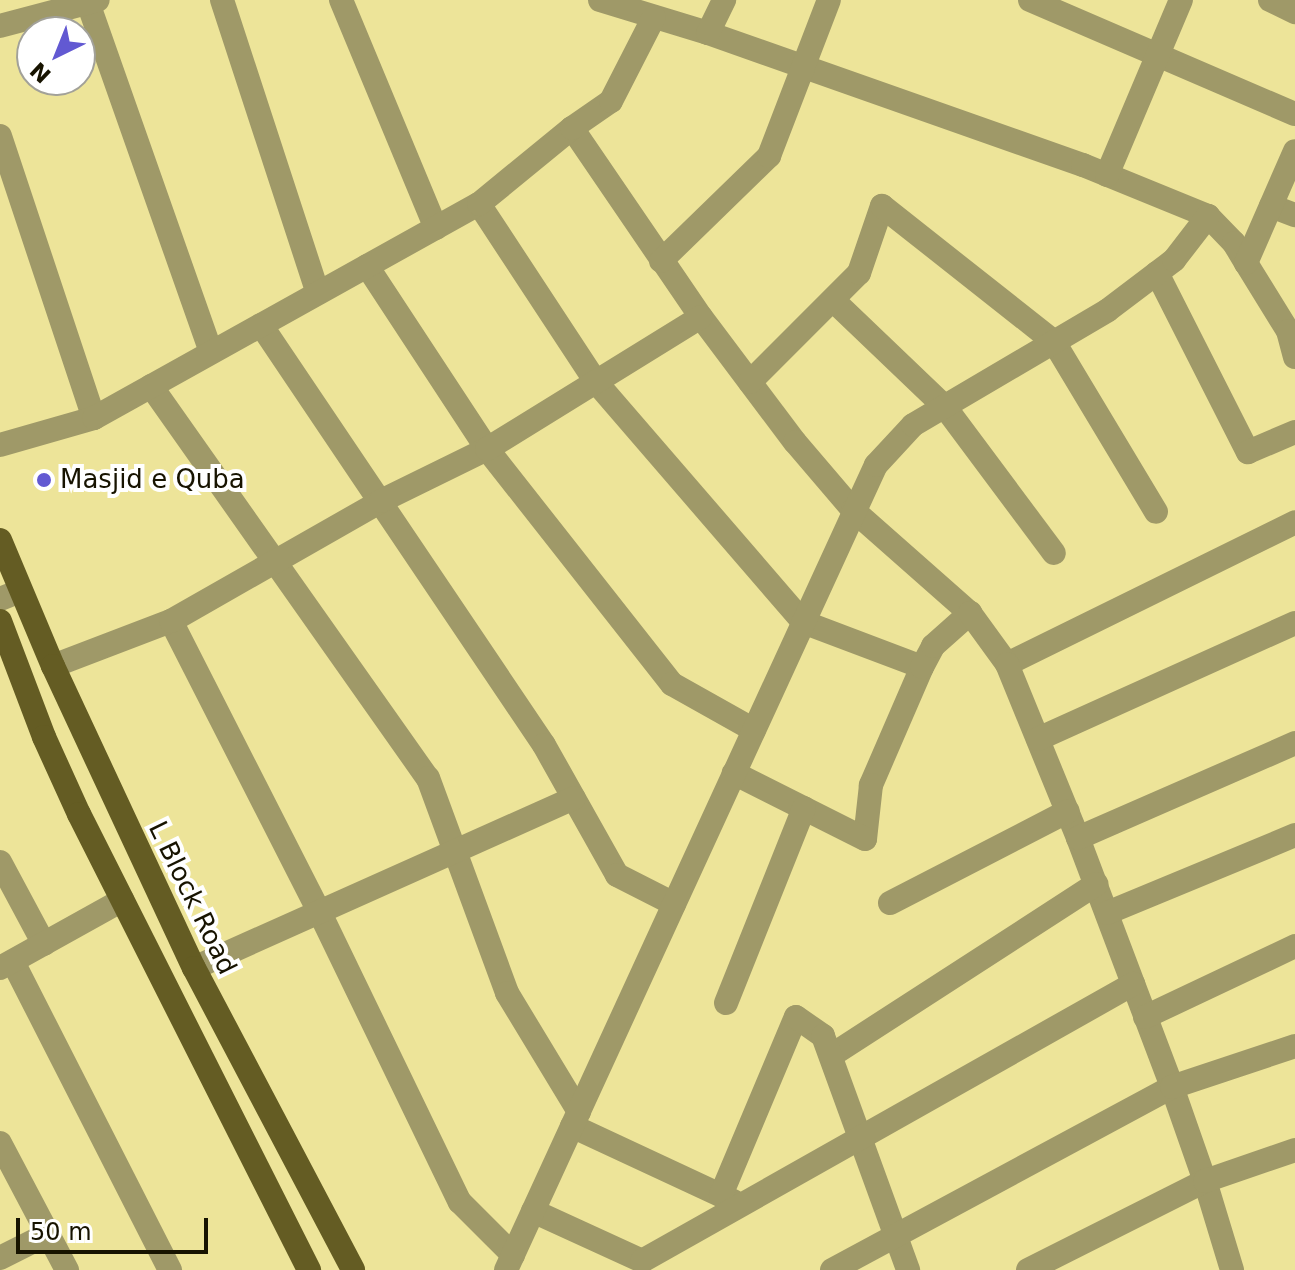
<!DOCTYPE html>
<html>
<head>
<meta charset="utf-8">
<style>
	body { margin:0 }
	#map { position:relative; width:1295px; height:1270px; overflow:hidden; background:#ede499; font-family:"DejaVu Sans",sans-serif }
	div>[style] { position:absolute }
	.minor>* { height:24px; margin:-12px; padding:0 12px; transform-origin:12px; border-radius:12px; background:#9f9968 }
	.major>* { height:24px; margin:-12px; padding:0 12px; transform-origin:12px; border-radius:12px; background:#645c23 }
	.dots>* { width:22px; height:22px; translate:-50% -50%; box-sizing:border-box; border:4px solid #fff; border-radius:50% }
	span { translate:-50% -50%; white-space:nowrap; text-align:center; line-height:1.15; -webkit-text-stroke:8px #fff; paint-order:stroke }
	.poi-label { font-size:26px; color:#171300 }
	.left { translate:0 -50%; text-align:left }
	.street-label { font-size:26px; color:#171300 }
	.north { position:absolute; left:16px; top:16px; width:80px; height:80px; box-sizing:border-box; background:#fff; border:2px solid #a2a199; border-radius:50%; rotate:223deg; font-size:22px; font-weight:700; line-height:32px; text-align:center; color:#171300 }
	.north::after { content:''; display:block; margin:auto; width:28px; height:36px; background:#6259d2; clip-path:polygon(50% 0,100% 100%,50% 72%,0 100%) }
	.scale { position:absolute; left:16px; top:1218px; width:192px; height:36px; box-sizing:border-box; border:4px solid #171300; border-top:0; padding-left:10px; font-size:24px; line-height:28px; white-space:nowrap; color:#171300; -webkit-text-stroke:6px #fff; paint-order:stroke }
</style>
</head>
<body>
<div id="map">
	<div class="minor">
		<i style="left:87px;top:0;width:373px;rotate:70.6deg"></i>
		<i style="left:222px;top:0;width:308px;rotate:71.9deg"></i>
		<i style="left:341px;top:0;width:247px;rotate:67.4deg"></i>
		<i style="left:600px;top:0;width:113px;rotate:17deg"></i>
		<i style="left:708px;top:33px;width:398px;rotate:19.4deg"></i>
		<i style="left:1083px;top:165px;width:135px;rotate:22.2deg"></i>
		<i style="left:1208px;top:216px;width:37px;rotate:46deg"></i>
		<i style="left:1234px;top:243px;width:23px;rotate:59deg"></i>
		<i style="left:1246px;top:263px;width:80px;rotate:58.3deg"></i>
		<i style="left:1288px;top:331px;width:27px;rotate:75deg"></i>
		<i style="left:1030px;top:0;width:288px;rotate:23.3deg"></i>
		<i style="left:1270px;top:0;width:28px;rotate:26deg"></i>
		<i style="left:0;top:26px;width:101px;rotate:-14.9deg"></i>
		<i style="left:708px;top:33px;width:37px;rotate:-64deg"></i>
		<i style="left:572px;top:128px;width:229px;rotate:55.7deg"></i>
		<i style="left:701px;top:317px;width:156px;rotate:53.1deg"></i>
		<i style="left:795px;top:442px;width:89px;rotate:49.5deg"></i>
		<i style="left:853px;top:510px;width:156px;rotate:41.4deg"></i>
		<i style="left:0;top:136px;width:297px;rotate:71.6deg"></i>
		<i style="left:1107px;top:175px;width:190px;rotate:-67.1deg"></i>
		<i style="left:479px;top:204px;width:213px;rotate:56.7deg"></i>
		<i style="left:596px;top:382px;width:317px;rotate:49.2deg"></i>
		<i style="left:803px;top:622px;width:127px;rotate:20.7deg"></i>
		<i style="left:922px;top:667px;width:129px;rotate:113.4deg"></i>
		<i style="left:871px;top:785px;width:54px;rotate:96.3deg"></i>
		<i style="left:865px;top:839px;width:147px;rotate:-153.3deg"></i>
		<i style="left:1271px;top:206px;width:26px;rotate:21deg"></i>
		<i style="left:661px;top:261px;width:151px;rotate:-44.2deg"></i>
		<i style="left:769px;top:156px;width:167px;rotate:-69deg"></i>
		<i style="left:1246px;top:263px;width:122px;rotate:-66.4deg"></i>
		<i style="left:367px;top:266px;width:219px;rotate:56.7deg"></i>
		<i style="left:487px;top:449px;width:299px;rotate:51.8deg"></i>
		<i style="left:672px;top:684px;width:94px;rotate:29.3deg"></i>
		<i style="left:1157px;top:273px;width:201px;rotate:63.1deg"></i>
		<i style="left:1248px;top:452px;width:51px;rotate:-23.1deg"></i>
		<i style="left:834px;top:301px;width:153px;rotate:43.7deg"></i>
		<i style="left:945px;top:407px;width:182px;rotate:53.3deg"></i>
		<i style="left:261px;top:325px;width:506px;rotate:56.03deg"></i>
		<i style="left:544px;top:745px;width:149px;rotate:60.7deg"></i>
		<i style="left:617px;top:875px;width:64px;rotate:27deg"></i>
		<i style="left:750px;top:382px;width:154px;rotate:-45deg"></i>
		<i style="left:859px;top:273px;width:71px;rotate:-71.1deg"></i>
		<i style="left:882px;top:206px;width:219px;rotate:38.3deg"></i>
		<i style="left:1054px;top:342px;width:198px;rotate:59deg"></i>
		<i style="left:151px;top:386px;width:480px;rotate:54.8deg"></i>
		<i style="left:428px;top:778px;width:229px;rotate:69.8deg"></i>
		<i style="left:507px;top:993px;width:139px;rotate:58.8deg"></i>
		<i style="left:0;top:445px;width:98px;rotate:-16deg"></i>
		<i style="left:94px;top:418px;width:440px;rotate:-29.1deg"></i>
		<i style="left:479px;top:204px;width:120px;rotate:-39.3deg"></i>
		<i style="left:572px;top:128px;width:47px;rotate:-34.7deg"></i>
		<i style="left:611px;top:101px;width:94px;rotate:-62.9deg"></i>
		<i style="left:0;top:599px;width:22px;rotate:-22deg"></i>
		<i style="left:171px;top:621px;width:328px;rotate:63deg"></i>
		<i style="left:320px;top:913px;width:321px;rotate:64.2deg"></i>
		<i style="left:460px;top:1202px;width:75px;rotate:45deg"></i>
		<i style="left:1007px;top:664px;width:321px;rotate:-26.2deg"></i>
		<i style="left:53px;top:666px;width:126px;rotate:-20.9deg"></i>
		<i style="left:171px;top:621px;width:242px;rotate:-29.7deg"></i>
		<i style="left:381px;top:501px;width:118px;rotate:-26.1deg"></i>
		<i style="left:487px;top:449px;width:251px;rotate:-31.7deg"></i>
		<i style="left:922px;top:667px;width:24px;rotate:-62deg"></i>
		<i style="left:933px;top:646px;width:50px;rotate:-41.7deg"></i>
		<i style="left:970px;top:613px;width:63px;rotate:54deg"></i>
		<i style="left:1007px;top:664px;width:188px;rotate:67.8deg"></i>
		<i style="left:1078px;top:838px;width:266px;rotate:69.3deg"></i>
		<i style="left:1172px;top:1087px;width:100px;rotate:70.7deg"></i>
		<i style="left:1205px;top:1181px;width:93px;rotate:73.1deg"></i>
		<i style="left:1038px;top:739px;width:282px;rotate:-24.3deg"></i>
		<i style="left:1078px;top:838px;width:237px;rotate:-23.6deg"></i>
		<i style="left:0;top:862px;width:93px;rotate:61.8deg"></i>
		<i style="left:890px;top:903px;width:200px;rotate:-27.3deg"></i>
		<i style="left:1107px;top:913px;width:204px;rotate:-22.5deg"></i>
		<i style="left:13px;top:962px;width:346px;rotate:63deg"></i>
		<i style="left:0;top:968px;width:140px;rotate:-29.1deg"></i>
		<i style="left:194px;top:968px;width:416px;rotate:-24.1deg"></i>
		<i style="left:726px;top:1003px;width:210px;rotate:-68.2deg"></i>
		<i style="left:1145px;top:1017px;width:166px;rotate:-25.3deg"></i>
		<i style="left:832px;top:1055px;width:315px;rotate:-32.9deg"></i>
		<i style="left:572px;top:1126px;width:178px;rotate:25deg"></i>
		<i style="left:0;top:1143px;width:144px;rotate:62.2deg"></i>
		<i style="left:721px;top:1195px;width:193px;rotate:-67.2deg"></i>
		<i style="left:796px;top:1017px;width:33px;rotate:35deg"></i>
		<i style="left:823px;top:1036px;width:249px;rotate:70deg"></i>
		<i style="left:533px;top:1211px;width:120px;rotate:24.6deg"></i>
		<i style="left:642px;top:1261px;width:564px;rotate:-29.43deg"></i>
		<i style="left:0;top:1258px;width:54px;rotate:-26.6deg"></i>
		<i style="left:506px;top:1270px;width:886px;rotate:-65.32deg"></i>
		<i style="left:876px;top:465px;width:54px;rotate:-47.2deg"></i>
		<i style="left:913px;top:425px;width:226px;rotate:-30.5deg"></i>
		<i style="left:1108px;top:310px;width:83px;rotate:-37.1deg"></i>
		<i style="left:1174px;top:260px;width:56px;rotate:-52.3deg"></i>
		<i style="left:832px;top:1270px;width:386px;rotate:-28.3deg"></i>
		<i style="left:1172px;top:1087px;width:130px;rotate:-18.4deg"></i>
		<i style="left:1028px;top:1270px;width:198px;rotate:-26.7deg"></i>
		<i style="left:1205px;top:1181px;width:95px;rotate:-19deg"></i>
	</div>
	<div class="major">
		<i style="left:0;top:540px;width:137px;rotate:67.2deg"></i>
		<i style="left:53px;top:666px;width:333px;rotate:65deg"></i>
		<i style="left:194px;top:968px;width:341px;rotate:62.2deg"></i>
		<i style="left:0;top:621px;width:124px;rotate:69.2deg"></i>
		<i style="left:44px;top:737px;width:85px;rotate:65.6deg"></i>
		<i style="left:79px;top:814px;width:511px;rotate:63.23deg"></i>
	</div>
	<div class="dots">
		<i style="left:44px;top:480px;background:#6259d2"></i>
	</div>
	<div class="poi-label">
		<span class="left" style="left:60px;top:480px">Masjid e Quba</span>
	</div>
	<div class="street-label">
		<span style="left:192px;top:898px;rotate:64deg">L Block Road</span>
	</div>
	<div class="north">N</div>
	<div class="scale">50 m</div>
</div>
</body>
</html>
